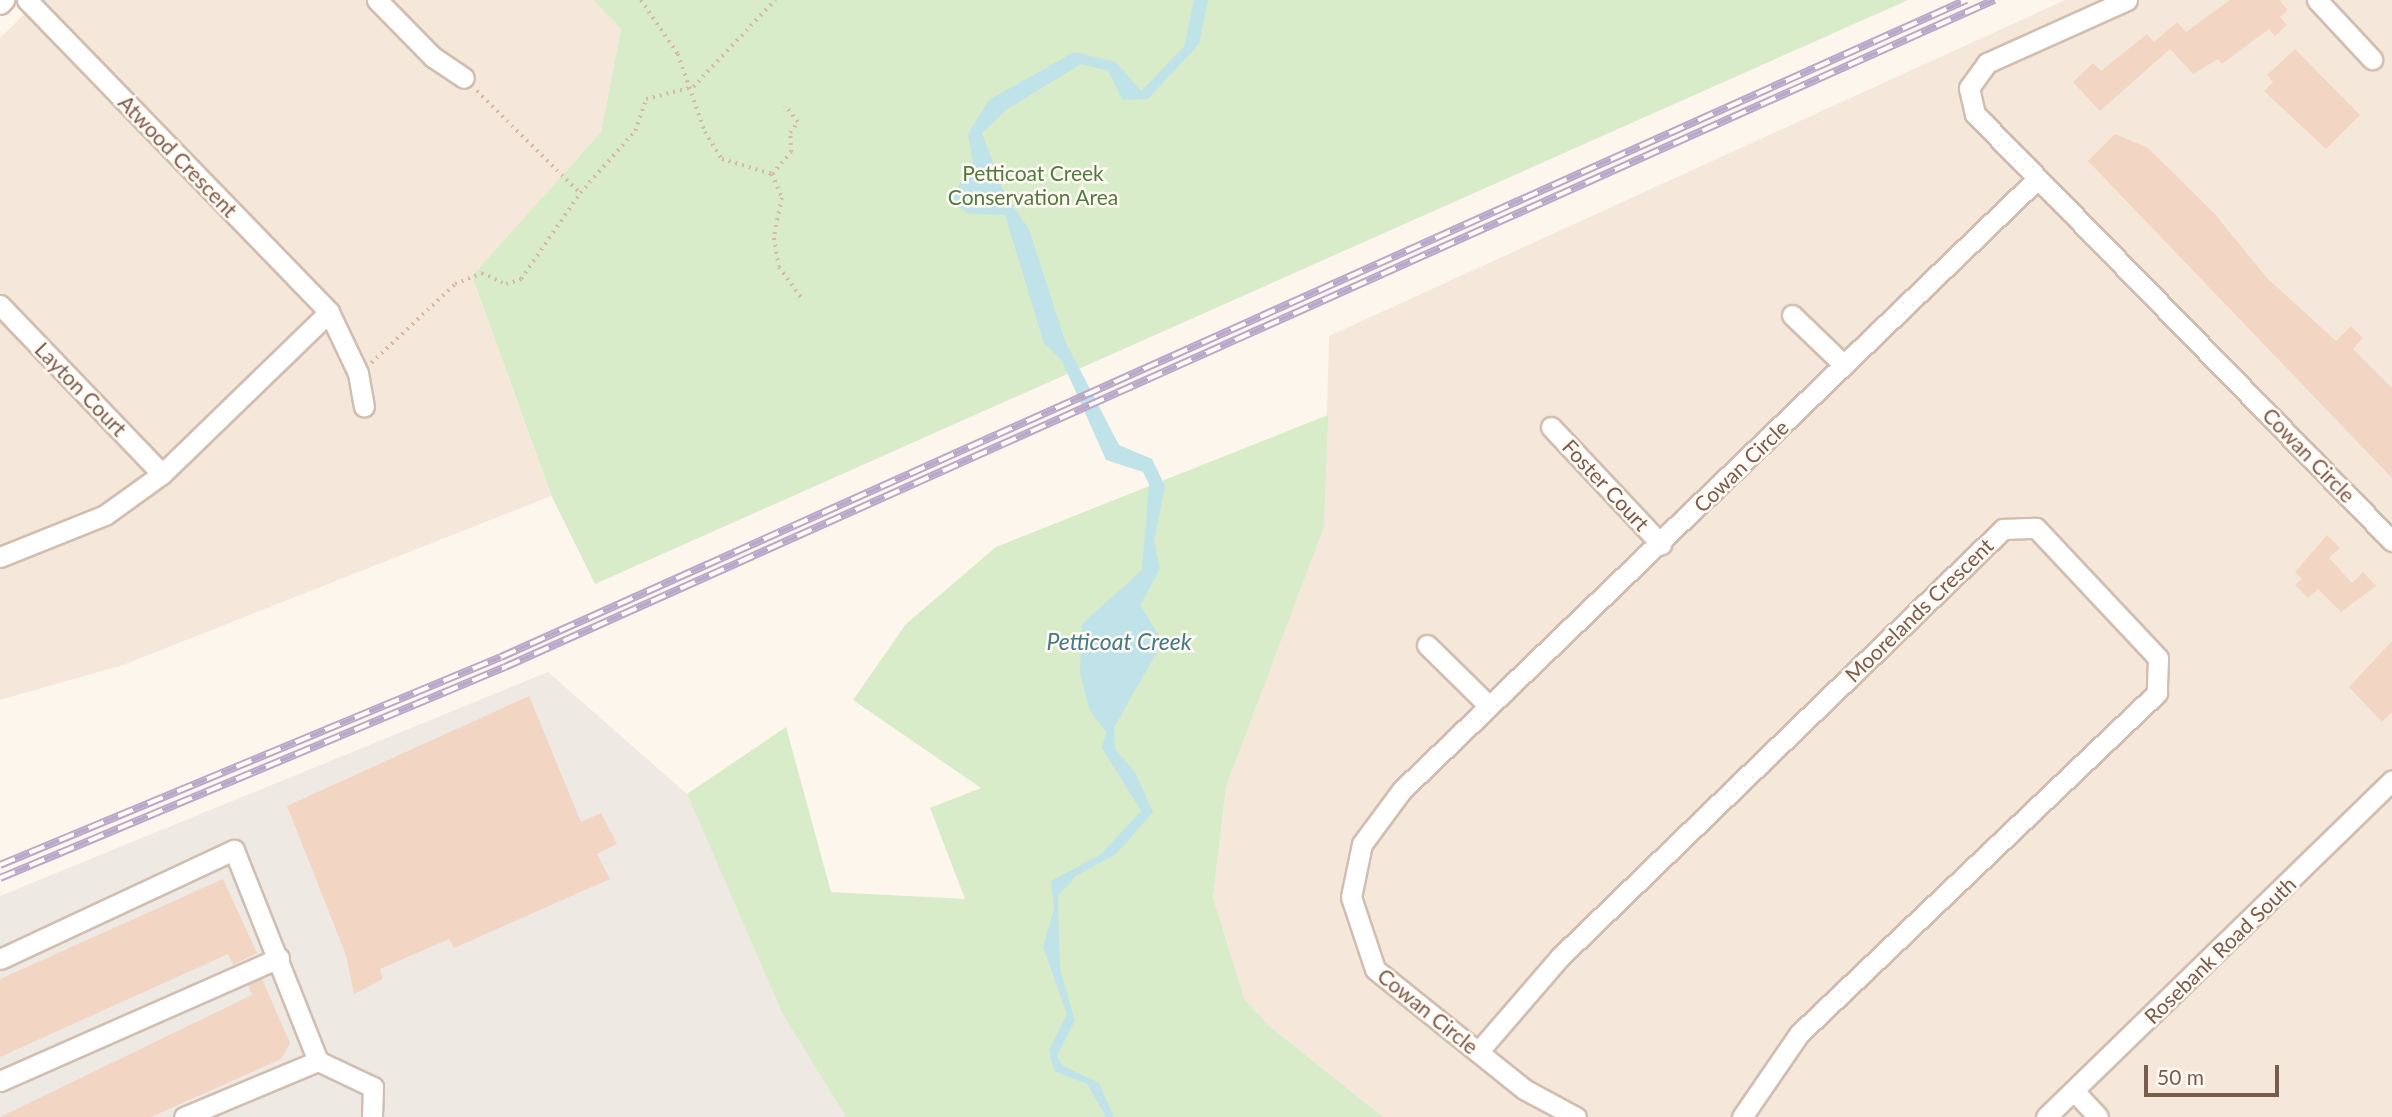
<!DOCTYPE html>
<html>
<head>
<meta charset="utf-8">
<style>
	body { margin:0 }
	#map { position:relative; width:2392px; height:1117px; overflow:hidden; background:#fdf6ec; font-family:Lato,sans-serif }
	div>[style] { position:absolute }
	.residential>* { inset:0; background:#f5e8da }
	.industrial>* { inset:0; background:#efe9e4 }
	.green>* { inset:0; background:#d8ecc9 }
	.water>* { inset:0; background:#bfe3e8 }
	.building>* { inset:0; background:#f3d5c3 }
	.path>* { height:3.5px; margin-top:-1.75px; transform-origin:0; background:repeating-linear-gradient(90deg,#d9b8a5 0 2px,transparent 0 7px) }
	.roads { filter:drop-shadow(2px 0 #d1beb0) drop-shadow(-2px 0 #d1beb0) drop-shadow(0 2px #d1beb0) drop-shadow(0 -2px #d1beb0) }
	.minor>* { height:19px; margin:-9.5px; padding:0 9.5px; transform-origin:9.5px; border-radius:9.5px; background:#fff }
	.rail>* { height:8px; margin-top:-4px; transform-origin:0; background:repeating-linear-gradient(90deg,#fffaf3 0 16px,#b9a8c9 0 32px); box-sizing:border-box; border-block:2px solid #b9a8c9 }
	span { translate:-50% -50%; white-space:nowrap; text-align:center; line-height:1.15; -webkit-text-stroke:5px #fffaf3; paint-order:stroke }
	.street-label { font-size:21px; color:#7a5c4d }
	.park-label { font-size:21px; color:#537a41 }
	.water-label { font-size:23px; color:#437c86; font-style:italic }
	.scale { position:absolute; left:2144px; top:1065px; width:135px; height:32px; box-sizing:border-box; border:4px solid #7a5c4d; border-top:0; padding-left:9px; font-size:21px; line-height:24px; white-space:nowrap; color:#7a5c4d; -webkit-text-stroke:5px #fffaf3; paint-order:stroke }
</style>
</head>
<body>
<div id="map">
	<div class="residential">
		<i style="clip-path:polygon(39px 0,593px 0,621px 29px,601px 132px,472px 276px,551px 496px,123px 665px,0 700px,0 38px)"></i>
		<i style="clip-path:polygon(2065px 0,2392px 0,2392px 1117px,1383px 1117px,1268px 1025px,1244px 998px,1213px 897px,1226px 787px,1324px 527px,1329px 336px)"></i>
	</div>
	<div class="industrial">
		<i style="clip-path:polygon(548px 672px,687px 794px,782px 1013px,846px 1117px,0 1117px,0 896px)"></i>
	</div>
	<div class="green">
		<i style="clip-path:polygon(593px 0,1908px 0,595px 584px,551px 495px,472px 276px,601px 132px,621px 29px)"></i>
		<i style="clip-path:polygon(1328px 415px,1324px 527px,1226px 787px,1213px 897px,1244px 998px,1268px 1025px,1383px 1117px,846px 1117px,782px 1013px,687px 794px,786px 727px,831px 892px,965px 899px,930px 808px,981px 788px,853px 700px,906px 624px,996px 547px)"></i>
	</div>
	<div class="water">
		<i style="clip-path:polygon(1194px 0,1208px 0,1199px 44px,1148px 99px,1123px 100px,1108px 71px,1081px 64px,1006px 110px,982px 133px,1005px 195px,1029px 229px,1065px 341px,1119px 445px,1152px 459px,1165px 486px,1154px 541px,1160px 569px,1140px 605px,1163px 642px,1114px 727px,1115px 749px,1135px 772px,1153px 812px,1116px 854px,1076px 876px,1058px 896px,1060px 969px,1075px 1021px,1057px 1056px,1063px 1066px,1099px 1083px,1114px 1117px,1106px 1117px,1087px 1084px,1054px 1071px,1049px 1050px,1067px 1014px,1043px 947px,1054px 909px,1051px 881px,1100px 855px,1141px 811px,1102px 748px,1106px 732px,1089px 709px,1080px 672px,1082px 624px,1142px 570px,1149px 484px,1143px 472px,1106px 460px,1062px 361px,1044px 343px,1005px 215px,970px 214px,953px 205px,952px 196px,973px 163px,968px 134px,989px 100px,1074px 52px,1116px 62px,1141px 91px,1184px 47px)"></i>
	</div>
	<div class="building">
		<i style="clip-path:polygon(2230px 0,2279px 0,2288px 10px,2280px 17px,2287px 25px,2275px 36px,2269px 29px,2222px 64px,2218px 59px,2193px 74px,2170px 49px,2100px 111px,2073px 82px,2093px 63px,2101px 71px,2147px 34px,2154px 42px,2177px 22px,2186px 32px)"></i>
		<i style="clip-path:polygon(2295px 49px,2360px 115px,2326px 149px,2264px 91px,2273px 82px,2267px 75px)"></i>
		<i style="clip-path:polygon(2115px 134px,2148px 148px,2214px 213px,2267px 278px,2336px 341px,2351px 326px,2363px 338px,2353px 349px,2392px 388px,2392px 478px,2088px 161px)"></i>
		<i style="clip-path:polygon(2327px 535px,2340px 548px,2329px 558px,2352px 583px,2363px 572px,2376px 586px,2341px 612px,2318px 589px,2308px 598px,2295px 585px,2302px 579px,2295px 572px)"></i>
		<i style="clip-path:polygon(2392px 641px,2392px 712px,2382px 722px,2349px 687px)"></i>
		<i style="clip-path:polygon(529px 696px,581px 822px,601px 813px,617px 844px,597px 854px,610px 879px,454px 948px,449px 939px,380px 969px,383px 979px,354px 994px,346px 955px,287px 806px)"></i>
		<i style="clip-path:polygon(223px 879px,257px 953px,233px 965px,228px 954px,0 1057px,0 979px)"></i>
		<i style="clip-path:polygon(262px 979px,290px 1043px,281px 1059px,151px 1117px,0 1117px,252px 995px,248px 985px)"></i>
	</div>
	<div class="path">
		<i style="left:641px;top:0;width:65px;rotate:55.6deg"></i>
		<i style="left:678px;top:54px;width:83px;rotate:70.9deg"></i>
		<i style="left:705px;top:132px;width:32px;rotate:58deg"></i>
		<i style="left:722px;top:159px;width:52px;rotate:16.7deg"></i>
		<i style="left:772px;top:174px;width:26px;rotate:67deg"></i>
		<i style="left:782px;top:198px;width:41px;rotate:101.3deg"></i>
		<i style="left:774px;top:238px;width:29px;rotate:80deg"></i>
		<i style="left:779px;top:267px;width:41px;rotate:54deg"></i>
		<i style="left:477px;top:91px;width:145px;rotate:44.7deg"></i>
		<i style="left:772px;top:174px;width:29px;rotate:-49deg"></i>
		<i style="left:791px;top:152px;width:19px;rotate:-93deg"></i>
		<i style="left:790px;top:133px;width:14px;rotate:-54deg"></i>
		<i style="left:798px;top:122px;width:21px;rotate:-131deg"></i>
		<i style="left:371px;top:363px;width:115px;rotate:-43.2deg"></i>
		<i style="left:455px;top:284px;width:29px;rotate:-22deg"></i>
		<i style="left:482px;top:273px;width:26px;rotate:25deg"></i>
		<i style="left:506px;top:284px;width:16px;rotate:-18deg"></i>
		<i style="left:521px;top:279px;width:104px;rotate:-55.5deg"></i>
		<i style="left:580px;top:193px;width:83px;rotate:-48.4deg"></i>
		<i style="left:635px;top:131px;width:34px;rotate:-71deg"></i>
		<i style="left:646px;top:99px;width:49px;rotate:-14.3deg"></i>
		<i style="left:693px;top:87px;width:120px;rotate:-46.7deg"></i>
	</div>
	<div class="roads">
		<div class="minor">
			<i style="left:27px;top:0;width:434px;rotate:45.9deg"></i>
			<i style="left:329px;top:312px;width:68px;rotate:64.6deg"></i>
			<i style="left:358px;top:373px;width:34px;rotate:80deg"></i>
			<i style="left:377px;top:0;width:80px;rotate:45.5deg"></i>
			<i style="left:433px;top:57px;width:37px;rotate:34deg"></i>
			<i style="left:2127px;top:0;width:154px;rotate:155.8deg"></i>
			<i style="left:1987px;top:63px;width:31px;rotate:126deg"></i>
			<i style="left:1969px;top:88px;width:27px;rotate:77deg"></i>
			<i style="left:1975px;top:114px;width:597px;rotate:45.68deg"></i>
			<i style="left:2317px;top:0;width:81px;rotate:47deg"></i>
			<i style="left:0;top:4px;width:6px;rotate:-45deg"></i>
			<i style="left:0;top:305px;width:234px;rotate:46.2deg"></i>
			<i style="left:1792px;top:315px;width:72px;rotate:43.9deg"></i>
			<i style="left:1551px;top:427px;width:161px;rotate:46.8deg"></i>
			<i style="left:0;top:557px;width:113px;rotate:-21.8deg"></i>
			<i style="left:105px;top:515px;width:70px;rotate:-35.7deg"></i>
			<i style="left:162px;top:474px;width:233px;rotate:-44.1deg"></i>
			<i style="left:1427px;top:645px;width:87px;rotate:44.5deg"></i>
			<i style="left:0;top:959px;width:258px;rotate:-25deg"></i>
			<i style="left:234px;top:850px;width:227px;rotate:68.3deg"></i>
			<i style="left:1478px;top:1052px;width:125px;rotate:-49.2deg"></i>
			<i style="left:1560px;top:957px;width:616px;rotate:-44.01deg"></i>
			<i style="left:2003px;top:529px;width:33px;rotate:-2deg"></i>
			<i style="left:2036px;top:528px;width:178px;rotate:46.8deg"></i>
			<i style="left:2158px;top:658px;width:35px;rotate:92deg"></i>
			<i style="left:2157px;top:693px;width:494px;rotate:136.4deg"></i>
			<i style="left:1799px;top:1034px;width:101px;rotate:124.5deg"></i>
			<i style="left:0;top:1081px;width:305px;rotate:-23.8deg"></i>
			<i style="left:2074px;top:1091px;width:35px;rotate:47deg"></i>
			<i style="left:184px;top:1117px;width:145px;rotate:-22.7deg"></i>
			<i style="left:318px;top:1061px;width:61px;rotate:25.3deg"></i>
			<i style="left:373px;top:1087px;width:30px;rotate:92deg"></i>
			<i style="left:1576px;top:1117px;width:59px;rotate:-151.7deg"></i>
			<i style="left:1524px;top:1089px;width:191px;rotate:-141.2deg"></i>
			<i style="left:1375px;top:969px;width:76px;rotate:-108.4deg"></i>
			<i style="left:1351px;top:897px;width:54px;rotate:-78.3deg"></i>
			<i style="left:1362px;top:844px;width:67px;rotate:-53.5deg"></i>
			<i style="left:1402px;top:790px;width:880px;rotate:-43.89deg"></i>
			<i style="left:2046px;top:1117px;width:483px;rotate:-44.2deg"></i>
		</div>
	</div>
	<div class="rail">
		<i style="left:0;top:865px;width:542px;rotate:-22.55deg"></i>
		<i style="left:501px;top:657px;width:1606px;rotate:-24.15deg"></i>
		<i style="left:0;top:878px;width:547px;rotate:-22.68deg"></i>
		<i style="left:505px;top:667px;width:1632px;rotate:-24.13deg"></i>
	</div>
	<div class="street-label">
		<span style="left:178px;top:156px;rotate:46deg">Atwood Crescent</span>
		<span style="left:81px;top:389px;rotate:46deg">Layton Court</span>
		<span style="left:2309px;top:455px;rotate:46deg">Cowan Circle</span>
		<span style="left:1741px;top:466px;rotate:-44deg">Cowan Circle</span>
		<span style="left:1606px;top:485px;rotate:47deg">Foster Court</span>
		<span style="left:1919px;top:610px;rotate:-44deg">Moorelands Crescent</span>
		<span style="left:2220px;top:950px;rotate:-44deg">Rosebank Road South</span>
		<span style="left:1428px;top:1011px;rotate:39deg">Cowan Circle</span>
	</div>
	<div class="park-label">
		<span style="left:1033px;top:185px">Petticoat Creek<br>Conservation Area</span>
	</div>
	<div class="water-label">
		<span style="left:1119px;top:641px">Petticoat Creek</span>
	</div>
	<div class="scale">50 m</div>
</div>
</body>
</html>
